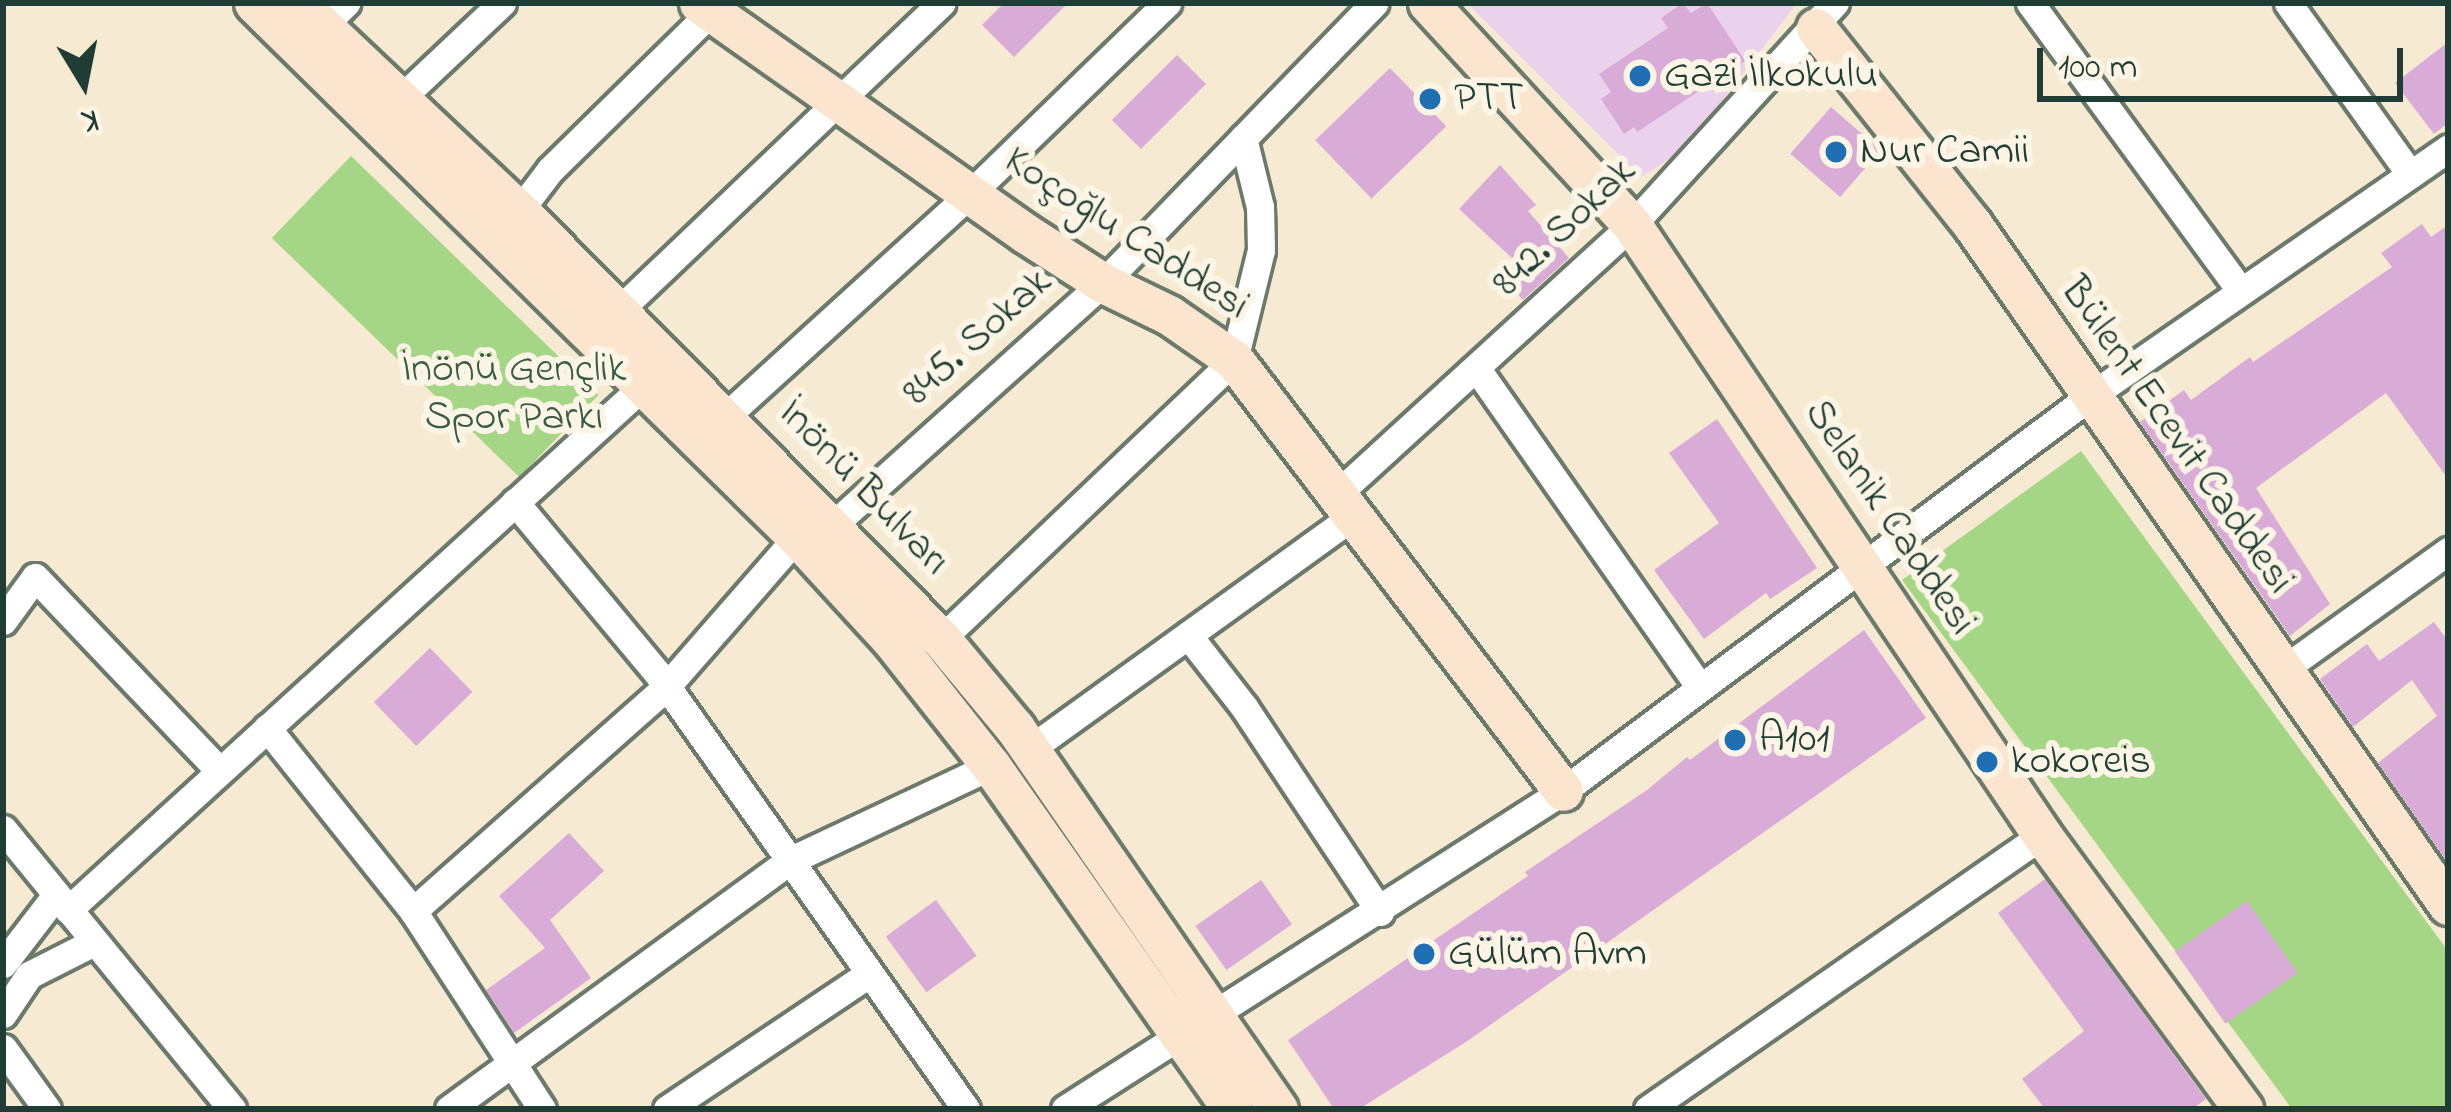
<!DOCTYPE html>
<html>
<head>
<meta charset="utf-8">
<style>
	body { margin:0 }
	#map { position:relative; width:2451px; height:1112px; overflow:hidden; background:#f7ead2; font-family:"Indie Flower",sans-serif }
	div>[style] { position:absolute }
	.built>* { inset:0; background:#ead1ec }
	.green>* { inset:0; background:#a4d686; transform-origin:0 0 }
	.building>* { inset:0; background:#d8acd7; transform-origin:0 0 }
	.roads { filter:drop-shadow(3px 0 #6b7a6b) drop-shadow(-3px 0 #6b7a6b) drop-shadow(0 3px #6b7a6b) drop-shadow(0 -3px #6b7a6b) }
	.street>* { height:27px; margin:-13.5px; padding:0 13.5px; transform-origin:13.5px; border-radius:13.5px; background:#fff }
	.secondary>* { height:39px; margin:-19.5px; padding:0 19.5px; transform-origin:19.5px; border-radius:19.5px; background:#fbe5cf }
	.dots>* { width:33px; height:33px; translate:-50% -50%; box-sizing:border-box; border:6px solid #fcf5e5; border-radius:50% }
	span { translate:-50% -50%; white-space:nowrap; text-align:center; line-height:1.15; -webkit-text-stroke:12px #fcf5e5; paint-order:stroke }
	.poi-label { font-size:42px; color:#1f3d34 }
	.left { translate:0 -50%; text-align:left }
	.street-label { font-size:42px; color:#1f3d34 }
	.park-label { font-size:42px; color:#3a5c44 }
	.frame { position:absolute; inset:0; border:6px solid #1f3d34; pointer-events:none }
	.north { position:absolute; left:24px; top:24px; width:120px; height:120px; -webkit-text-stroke:9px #fcf5e5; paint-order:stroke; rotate:170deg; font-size:33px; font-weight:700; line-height:48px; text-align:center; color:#1f3d34 }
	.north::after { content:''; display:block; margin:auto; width:42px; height:54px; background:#1f3d34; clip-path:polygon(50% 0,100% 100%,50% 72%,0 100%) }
	.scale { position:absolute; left:2037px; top:48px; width:366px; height:54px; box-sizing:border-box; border:6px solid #1f3d34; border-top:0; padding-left:15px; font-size:36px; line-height:42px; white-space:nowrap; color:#1f3d34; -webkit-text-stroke:9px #fcf5e5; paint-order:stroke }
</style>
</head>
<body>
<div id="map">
	<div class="built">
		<i style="clip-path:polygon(1467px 3px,1797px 3px,1685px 149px,1641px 177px)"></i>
	</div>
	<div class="green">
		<i style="left:351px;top:156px;width:344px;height:114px;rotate:44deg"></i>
		<i style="clip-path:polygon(2081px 451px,2448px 951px,2448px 1109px,2292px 1109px,1902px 580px)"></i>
	</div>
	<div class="building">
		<i style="clip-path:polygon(1004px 3px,1068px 3px,1014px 57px,982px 25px)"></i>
		<i style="clip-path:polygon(1683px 3px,1691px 13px,1707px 3px,1745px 61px,1637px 132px,1634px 127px,1624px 134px,1601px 99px,1611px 92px,1599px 74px,1668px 28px,1661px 18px)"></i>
		<i style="clip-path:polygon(2448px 42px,2448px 123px,2434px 134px,2395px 83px)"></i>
		<i style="left:1177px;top:55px;width:41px;height:92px;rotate:45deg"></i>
		<i style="left:1390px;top:68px;width:81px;height:104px;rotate:46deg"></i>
		<i style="left:1831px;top:107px;width:66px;height:62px;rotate:41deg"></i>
		<i style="clip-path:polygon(1500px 165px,1536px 205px,1528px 211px,1569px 258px,1523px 300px,1498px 272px,1513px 259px,1459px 209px)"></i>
		<i style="clip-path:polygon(2422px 224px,2431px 237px,2448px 225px,2448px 479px,2386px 393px,2256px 488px,2330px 604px,2290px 636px,2140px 422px,2184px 390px,2191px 400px,2250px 357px,2253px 362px,2392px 267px,2381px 253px)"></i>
		<i style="clip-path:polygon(1717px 419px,1817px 568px,1770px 599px,1766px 593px,1704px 639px,1654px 570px,1719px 523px,1669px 453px)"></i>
		<i style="clip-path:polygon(2434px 622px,2448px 641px,2448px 863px,2378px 763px,2437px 716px,2412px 680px,2353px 727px,2320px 679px,2367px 644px,2379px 661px)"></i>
		<i style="clip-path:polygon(1864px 630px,1926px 718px,1466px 1042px,1359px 1109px,1334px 1109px,1288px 1040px,1528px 876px,1525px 872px,1647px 790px,1687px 757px,1690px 760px)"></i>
		<i style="left:430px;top:648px;width:61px;height:78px;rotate:46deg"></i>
		<i style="clip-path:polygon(569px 833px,604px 871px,550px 920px,591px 978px,514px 1033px,486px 990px,545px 948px,499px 896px)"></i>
		<i style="clip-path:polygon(2045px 879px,2206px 1099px,2192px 1109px,2045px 1109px,2022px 1079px,2084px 1031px,1998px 913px)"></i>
		<i style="left:1261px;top:880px;width:54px;height:80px;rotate:55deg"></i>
		<i style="left:936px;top:900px;width:69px;height:62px;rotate:54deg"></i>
		<i style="left:2247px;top:901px;width:88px;height:88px;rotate:55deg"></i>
	</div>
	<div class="roads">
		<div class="street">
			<i style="left:2030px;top:3px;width:357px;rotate:53.8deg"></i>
			<i style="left:2288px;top:3px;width:210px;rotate:54.5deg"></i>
			<i style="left:323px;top:26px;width:33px;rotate:-45deg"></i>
			<i style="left:400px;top:99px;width:140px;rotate:-43.3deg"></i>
			<i style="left:519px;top:211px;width:51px;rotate:-52.9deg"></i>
			<i style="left:550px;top:170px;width:238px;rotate:-44.5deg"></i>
			<i style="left:617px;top:312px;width:448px;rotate:-43.6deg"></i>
			<i style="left:1477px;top:369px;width:388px;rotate:55deg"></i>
			<i style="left:726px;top:416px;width:333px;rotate:-42.3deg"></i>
			<i style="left:972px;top:192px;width:272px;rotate:-44.1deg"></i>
			<i style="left:1336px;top:495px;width:401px;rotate:-42.4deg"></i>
			<i style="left:1632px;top:225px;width:301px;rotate:-47.6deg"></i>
			<i style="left:515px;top:502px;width:224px;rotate:50.3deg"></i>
			<i style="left:658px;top:674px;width:533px;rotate:54.7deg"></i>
			<i style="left:834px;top:524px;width:361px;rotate:-41.9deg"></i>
			<i style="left:1103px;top:283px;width:390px;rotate:-45.9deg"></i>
			<i style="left:3px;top:621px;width:54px;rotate:-54deg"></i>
			<i style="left:35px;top:577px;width:268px;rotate:46.4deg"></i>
			<i style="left:1188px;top:635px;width:91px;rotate:52.1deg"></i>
			<i style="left:1244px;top:707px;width:246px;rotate:56.4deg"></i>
			<i style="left:941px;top:639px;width:405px;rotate:-43.6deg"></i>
			<i style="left:1234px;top:360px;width:113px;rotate:-76.2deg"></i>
			<i style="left:1261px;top:250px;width:43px;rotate:-91.3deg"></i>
			<i style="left:1260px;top:207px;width:71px;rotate:-103.8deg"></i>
			<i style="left:2281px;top:671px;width:206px;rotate:-35.7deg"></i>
			<i style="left:267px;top:728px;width:234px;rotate:51.4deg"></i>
			<i style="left:413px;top:911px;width:236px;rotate:56.9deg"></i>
			<i style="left:1030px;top:749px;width:397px;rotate:-35.8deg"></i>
			<i style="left:3px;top:829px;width:362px;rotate:50.7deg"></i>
			<i style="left:68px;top:910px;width:775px;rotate:-42.33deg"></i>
			<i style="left:413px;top:911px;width:339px;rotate:-41.5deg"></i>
			<i style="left:667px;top:686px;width:198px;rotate:-48.9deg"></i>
			<i style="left:3px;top:964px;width:87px;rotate:-52.5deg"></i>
			<i style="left:3px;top:1014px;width:47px;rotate:-56.3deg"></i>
			<i style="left:29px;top:975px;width:73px;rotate:-26.9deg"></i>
			<i style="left:3px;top:1048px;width:75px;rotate:54.2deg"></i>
			<i style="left:449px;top:1109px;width:423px;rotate:-36.1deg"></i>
			<i style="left:791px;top:860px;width:221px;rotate:-25.2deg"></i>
			<i style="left:667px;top:1109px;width:244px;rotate:-33.8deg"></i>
			<i style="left:1065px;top:1109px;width:591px;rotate:-32.56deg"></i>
			<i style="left:1563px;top:791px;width:657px;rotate:-36.84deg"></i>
			<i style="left:2089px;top:397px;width:437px;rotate:-34.7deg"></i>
			<i style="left:1648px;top:1109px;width:480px;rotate:-34.8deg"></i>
		</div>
		<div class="secondary">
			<i style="left:254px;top:3px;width:762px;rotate:44.52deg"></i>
			<i style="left:797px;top:537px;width:137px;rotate:47.4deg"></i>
			<i style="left:890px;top:638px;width:163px;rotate:51.7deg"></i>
			<i style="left:991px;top:766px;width:419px;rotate:54.9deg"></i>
			<i style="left:298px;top:3px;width:303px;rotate:43.3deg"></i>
			<i style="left:519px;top:211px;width:601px;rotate:45.4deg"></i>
			<i style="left:941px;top:639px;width:116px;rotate:50.3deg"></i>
			<i style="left:1015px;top:728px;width:463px;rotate:55.4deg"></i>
			<i style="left:699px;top:3px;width:399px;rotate:35.2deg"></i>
			<i style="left:1025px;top:233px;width:93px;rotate:32.7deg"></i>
			<i style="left:1103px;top:283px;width:73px;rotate:25.9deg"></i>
			<i style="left:1169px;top:315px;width:79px;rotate:34.7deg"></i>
			<i style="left:1234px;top:360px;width:542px;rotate:52.64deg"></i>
			<i style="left:1428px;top:3px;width:301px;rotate:47.4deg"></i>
			<i style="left:1632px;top:225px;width:735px;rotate:56.09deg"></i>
			<i style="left:2042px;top:835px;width:340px;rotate:53.7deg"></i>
			<i style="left:1816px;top:28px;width:251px;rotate:51.5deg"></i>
			<i style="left:1972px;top:224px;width:831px;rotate:55.05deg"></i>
		</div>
	</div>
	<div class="dots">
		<i style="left:1640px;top:76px;background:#1f6fb2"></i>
		<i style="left:1430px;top:99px;background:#1f6fb2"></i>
		<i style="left:1836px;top:152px;background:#1f6fb2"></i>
		<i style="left:1735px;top:740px;background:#1f6fb2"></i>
		<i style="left:1987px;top:762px;background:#1f6fb2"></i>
		<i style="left:1424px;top:954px;background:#1f6fb2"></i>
	</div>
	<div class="poi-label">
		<span class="left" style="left:1664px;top:76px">Gazi İlkokulu</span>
		<span class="left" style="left:1454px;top:99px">PTT</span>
		<span class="left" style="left:1860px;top:152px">Nur Camii</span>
		<span class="left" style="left:1759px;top:740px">A101</span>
		<span class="left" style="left:2011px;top:762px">kokoreis</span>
		<span class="left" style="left:1448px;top:954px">Gülüm Avm</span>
	</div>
	<div class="street-label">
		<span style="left:1565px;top:228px;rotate:-44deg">842. Sokak</span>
		<span style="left:1126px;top:234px;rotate:33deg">Koçoğlu Caddesi</span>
		<span style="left:978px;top:338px;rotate:-42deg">845. Sokak</span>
		<span style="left:2176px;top:436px;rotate:55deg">Bülent Ecevit Caddesi</span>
		<span style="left:863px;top:488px;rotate:46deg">İnönü Bulvarı</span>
		<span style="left:1889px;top:518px;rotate:56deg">Selanik Caddesi</span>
	</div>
	<div class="park-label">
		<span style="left:514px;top:394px">İnönü Gençlik<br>Spor Parkı</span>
	</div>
	<div class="frame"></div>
	<div class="north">K</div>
	<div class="scale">100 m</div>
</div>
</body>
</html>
